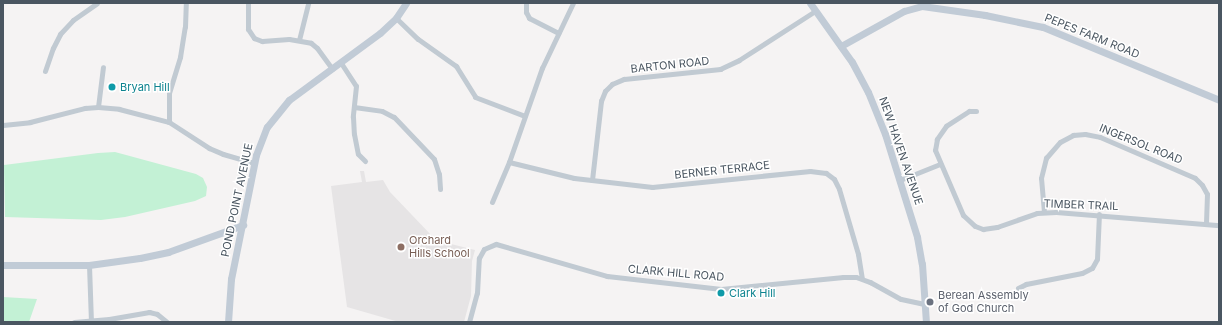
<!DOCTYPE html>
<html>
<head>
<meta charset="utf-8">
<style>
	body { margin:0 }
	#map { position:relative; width:1222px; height:325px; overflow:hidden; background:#f5f3f3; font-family:Inter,sans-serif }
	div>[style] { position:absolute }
	.education>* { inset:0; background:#e6e4e5 }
	.green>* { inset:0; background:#c3f1d5 }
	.street>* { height:5px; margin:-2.5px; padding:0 2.5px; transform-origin:2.5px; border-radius:2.5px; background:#c1cad2 }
	.secondary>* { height:7px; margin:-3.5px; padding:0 3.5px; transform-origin:3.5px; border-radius:3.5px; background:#c1cbd6 }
	.dots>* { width:11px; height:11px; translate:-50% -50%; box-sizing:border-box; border:2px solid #fff; border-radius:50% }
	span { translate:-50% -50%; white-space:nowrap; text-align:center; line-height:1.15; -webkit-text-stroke:3px #fff; paint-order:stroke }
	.street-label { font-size:11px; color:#4a5661 }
	.culture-label { font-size:11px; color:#0d838f }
	.left { translate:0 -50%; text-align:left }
	.education-label { font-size:11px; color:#785e54 }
	.worship-label { font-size:11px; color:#5b616d }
	.frame { position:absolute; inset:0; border:4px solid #4a5661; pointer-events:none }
</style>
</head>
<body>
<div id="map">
	<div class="education">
		<i style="clip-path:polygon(360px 171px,364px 171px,366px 182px,383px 180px,390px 192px,433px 237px,451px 244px,475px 250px,472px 261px,471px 296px,464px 322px,399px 322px,347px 307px,331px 186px,362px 182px)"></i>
	</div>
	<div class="green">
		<i style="clip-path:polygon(115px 152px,196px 174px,203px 178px,207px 187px,206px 196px,195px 201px,125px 217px,101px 220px,5px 217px,4px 165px,98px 153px)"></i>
		<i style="clip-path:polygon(3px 297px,37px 299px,29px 322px,3px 322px)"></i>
	</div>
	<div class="street">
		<i style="left:248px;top:3px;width:26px;rotate:90deg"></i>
		<i style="left:248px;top:29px;width:11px;rotate:56deg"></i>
		<i style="left:254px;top:38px;width:9px;rotate:21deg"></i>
		<i style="left:262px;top:41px;width:27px;rotate:-4deg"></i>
		<i style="left:289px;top:39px;width:22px;rotate:10deg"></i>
		<i style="left:311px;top:43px;width:8px;rotate:40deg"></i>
		<i style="left:317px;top:48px;width:26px;rotate:54deg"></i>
		<i style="left:526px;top:3px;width:9px;rotate:90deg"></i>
		<i style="left:526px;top:12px;width:7px;rotate:63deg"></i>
		<i style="left:529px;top:18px;width:33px;rotate:27deg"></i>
		<i style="left:396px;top:18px;width:30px;rotate:44deg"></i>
		<i style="left:418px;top:39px;width:47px;rotate:35.4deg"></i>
		<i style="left:456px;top:66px;width:36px;rotate:58deg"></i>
		<i style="left:475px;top:97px;width:53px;rotate:20.8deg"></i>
		<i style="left:299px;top:40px;width:38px;rotate:-76deg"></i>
		<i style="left:341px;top:63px;width:27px;rotate:57deg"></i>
		<i style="left:356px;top:86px;width:31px;rotate:96deg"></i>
		<i style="left:353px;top:117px;width:17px;rotate:87deg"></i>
		<i style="left:354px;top:134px;width:20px;rotate:79deg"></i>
		<i style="left:358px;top:154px;width:10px;rotate:45deg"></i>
		<i style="left:45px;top:71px;width:24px;rotate:-71deg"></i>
		<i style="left:53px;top:48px;width:16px;rotate:-63deg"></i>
		<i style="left:60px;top:34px;width:19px;rotate:-47deg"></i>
		<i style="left:73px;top:20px;width:29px;rotate:-35deg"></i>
		<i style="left:98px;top:107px;width:40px;rotate:-82.9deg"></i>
		<i style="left:354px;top:107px;width:28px;rotate:8deg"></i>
		<i style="left:382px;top:111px;width:13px;rotate:27deg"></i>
		<i style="left:394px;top:117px;width:58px;rotate:46.4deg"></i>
		<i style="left:434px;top:159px;width:16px;rotate:72deg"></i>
		<i style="left:439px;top:174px;width:15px;rotate:86deg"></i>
		<i style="left:976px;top:111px;width:7px;rotate:180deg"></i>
		<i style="left:969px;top:111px;width:27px;rotate:147deg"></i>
		<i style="left:946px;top:126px;width:16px;rotate:125deg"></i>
		<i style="left:937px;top:139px;width:11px;rotate:100deg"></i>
		<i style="left:935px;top:150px;width:71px;rotate:66.7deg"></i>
		<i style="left:963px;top:215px;width:16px;rotate:43deg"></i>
		<i style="left:975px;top:226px;width:9px;rotate:21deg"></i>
		<i style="left:983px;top:229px;width:14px;rotate:-8deg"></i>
		<i style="left:997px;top:227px;width:42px;rotate:-19.3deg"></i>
		<i style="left:1037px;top:213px;width:19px;rotate:-3deg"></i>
		<i style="left:1056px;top:212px;width:164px;rotate:4.6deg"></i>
		<i style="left:169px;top:122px;width:29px;rotate:-90deg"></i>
		<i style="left:169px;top:93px;width:38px;rotate:-73deg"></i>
		<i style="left:180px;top:57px;width:30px;rotate:-81deg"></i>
		<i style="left:185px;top:27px;width:24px;rotate:-88deg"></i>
		<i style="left:3px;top:125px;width:27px;rotate:-6deg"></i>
		<i style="left:30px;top:122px;width:57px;rotate:-14.3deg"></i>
		<i style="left:85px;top:108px;width:13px;rotate:-4deg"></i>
		<i style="left:98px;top:107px;width:21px;rotate:5deg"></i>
		<i style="left:119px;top:109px;width:52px;rotate:14.6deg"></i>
		<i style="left:169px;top:122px;width:48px;rotate:33deg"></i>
		<i style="left:209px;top:148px;width:15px;rotate:23deg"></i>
		<i style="left:223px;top:154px;width:32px;rotate:16deg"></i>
		<i style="left:509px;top:162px;width:67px;rotate:13.8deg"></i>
		<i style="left:574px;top:178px;width:79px;rotate:6.6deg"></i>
		<i style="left:652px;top:187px;width:159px;rotate:-5.8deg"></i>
		<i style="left:810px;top:171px;width:16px;rotate:7deg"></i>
		<i style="left:826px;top:173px;width:10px;rotate:37deg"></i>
		<i style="left:834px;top:179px;width:11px;rotate:63deg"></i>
		<i style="left:839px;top:189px;width:68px;rotate:73.7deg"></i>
		<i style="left:858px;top:254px;width:24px;rotate:81deg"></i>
		<i style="left:592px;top:180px;width:80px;rotate:-83.5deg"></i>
		<i style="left:601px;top:101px;width:11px;rotate:-68deg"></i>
		<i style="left:605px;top:91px;width:10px;rotate:-45deg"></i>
		<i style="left:612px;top:84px;width:13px;rotate:-23deg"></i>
		<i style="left:624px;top:79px;width:97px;rotate:-5.9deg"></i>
		<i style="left:720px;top:69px;width:21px;rotate:-25deg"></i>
		<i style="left:739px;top:60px;width:90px;rotate:-32.8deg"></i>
		<i style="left:900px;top:180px;width:43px;rotate:-21.8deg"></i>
		<i style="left:492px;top:202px;width:43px;rotate:-67deg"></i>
		<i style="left:509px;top:162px;width:100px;rotate:-70.7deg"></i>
		<i style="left:542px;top:68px;width:72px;rotate:-64.5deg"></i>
		<i style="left:1044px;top:212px;width:34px;rotate:-95deg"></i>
		<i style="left:1041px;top:178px;width:21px;rotate:-76deg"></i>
		<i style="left:1046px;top:158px;width:21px;rotate:-49deg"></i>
		<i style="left:1060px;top:142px;width:15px;rotate:-28deg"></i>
		<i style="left:1073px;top:135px;width:12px;rotate:-5deg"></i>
		<i style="left:1085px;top:134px;width:15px;rotate:11deg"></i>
		<i style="left:1100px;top:137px;width:103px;rotate:23.3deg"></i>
		<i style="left:1195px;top:178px;width:10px;rotate:45deg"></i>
		<i style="left:1202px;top:185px;width:10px;rotate:61deg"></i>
		<i style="left:1207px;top:194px;width:29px;rotate:92deg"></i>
		<i style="left:89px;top:265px;width:56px;rotate:88deg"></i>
		<i style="left:1018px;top:288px;width:9px;rotate:-27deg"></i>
		<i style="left:1026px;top:284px;width:57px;rotate:-11.1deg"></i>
		<i style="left:1082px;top:273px;width:11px;rotate:-27deg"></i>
		<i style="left:1092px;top:268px;width:10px;rotate:-61deg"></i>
		<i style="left:1097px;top:259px;width:45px;rotate:-87.5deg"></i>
		<i style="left:74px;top:322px;width:35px;rotate:-5deg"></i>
		<i style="left:109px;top:319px;width:41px;rotate:-9.9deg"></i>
		<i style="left:149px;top:312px;width:8px;rotate:14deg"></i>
		<i style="left:157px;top:314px;width:13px;rotate:39deg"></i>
		<i style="left:469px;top:322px;width:30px;rotate:-75deg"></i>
		<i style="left:477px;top:293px;width:35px;rotate:-87deg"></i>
		<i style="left:479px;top:258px;width:10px;rotate:-61deg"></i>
		<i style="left:484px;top:249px;width:13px;rotate:-23deg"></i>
		<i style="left:496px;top:244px;width:116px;rotate:16.1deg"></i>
		<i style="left:607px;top:276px;width:115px;rotate:6.5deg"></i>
		<i style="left:721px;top:289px;width:123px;rotate:-5.6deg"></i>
		<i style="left:843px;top:277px;width:13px"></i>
		<i style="left:856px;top:277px;width:15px;rotate:20deg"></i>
		<i style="left:870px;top:282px;width:35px;rotate:29deg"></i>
		<i style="left:901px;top:299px;width:25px;rotate:12deg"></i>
	</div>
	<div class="secondary">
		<i style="left:810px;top:3px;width:72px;rotate:54.6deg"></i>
		<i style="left:852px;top:62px;width:34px;rotate:62deg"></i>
		<i style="left:868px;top:92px;width:45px;rotate:68deg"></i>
		<i style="left:885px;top:134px;width:108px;rotate:72.7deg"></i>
		<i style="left:917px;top:237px;width:27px;rotate:80deg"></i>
		<i style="left:922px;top:264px;width:58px;rotate:86.1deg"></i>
		<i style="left:841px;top:46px;width:72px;rotate:-29.1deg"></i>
		<i style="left:904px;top:11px;width:19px;rotate:-16deg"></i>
		<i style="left:922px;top:6px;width:64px;rotate:8.1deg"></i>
		<i style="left:985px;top:15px;width:59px;rotate:11.7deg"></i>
		<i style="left:1043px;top:27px;width:191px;rotate:22.5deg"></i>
		<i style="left:3px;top:265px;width:86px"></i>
		<i style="left:89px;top:265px;width:51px;rotate:-7.8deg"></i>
		<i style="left:140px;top:258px;width:29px;rotate:-12deg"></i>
		<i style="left:168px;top:252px;width:80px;rotate:-19.8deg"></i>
		<i style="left:228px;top:322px;width:43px;rotate:-86deg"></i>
		<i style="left:231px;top:279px;width:126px;rotate:-78.6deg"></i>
		<i style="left:256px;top:155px;width:30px;rotate:-69deg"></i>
		<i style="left:267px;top:127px;width:35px;rotate:-51deg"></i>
		<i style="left:289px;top:100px;width:113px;rotate:-36.4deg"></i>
		<i style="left:380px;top:33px;width:22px;rotate:-43deg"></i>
		<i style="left:396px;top:18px;width:18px;rotate:-56deg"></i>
	</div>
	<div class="dots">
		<i style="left:112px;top:87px;background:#0f9aa8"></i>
		<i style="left:401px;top:247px;background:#8d6e63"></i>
		<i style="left:721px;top:293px;background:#0f9aa8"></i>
		<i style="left:930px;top:302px;background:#6b7280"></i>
	</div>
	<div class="street-label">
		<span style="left:1092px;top:36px;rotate:22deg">PEPES FARM ROAD</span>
		<span style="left:670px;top:65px;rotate:-6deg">BARTON ROAD</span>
		<span style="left:1141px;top:144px;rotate:22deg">INGERSOL ROAD</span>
		<span style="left:901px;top:151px;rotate:71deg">NEW HAVEN AVENUE</span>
		<span style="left:722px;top:170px;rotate:-6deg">BERNER TERRACE</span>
		<span style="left:237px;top:200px;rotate:-78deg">POND POINT AVENUE</span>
		<span style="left:1081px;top:205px;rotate:2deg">TIMBER TRAIL</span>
		<span style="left:676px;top:273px;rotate:5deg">CLARK HILL ROAD</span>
	</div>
	<div class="culture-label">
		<span class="left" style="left:120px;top:87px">Bryan Hill</span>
		<span class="left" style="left:729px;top:293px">Clark Hill</span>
	</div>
	<div class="education-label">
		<span class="left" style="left:409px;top:247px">Orchard<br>Hills School</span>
	</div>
	<div class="worship-label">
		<span class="left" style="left:938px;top:302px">Berean Assembly<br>of God Church</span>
	</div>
	<div class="frame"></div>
</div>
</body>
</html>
